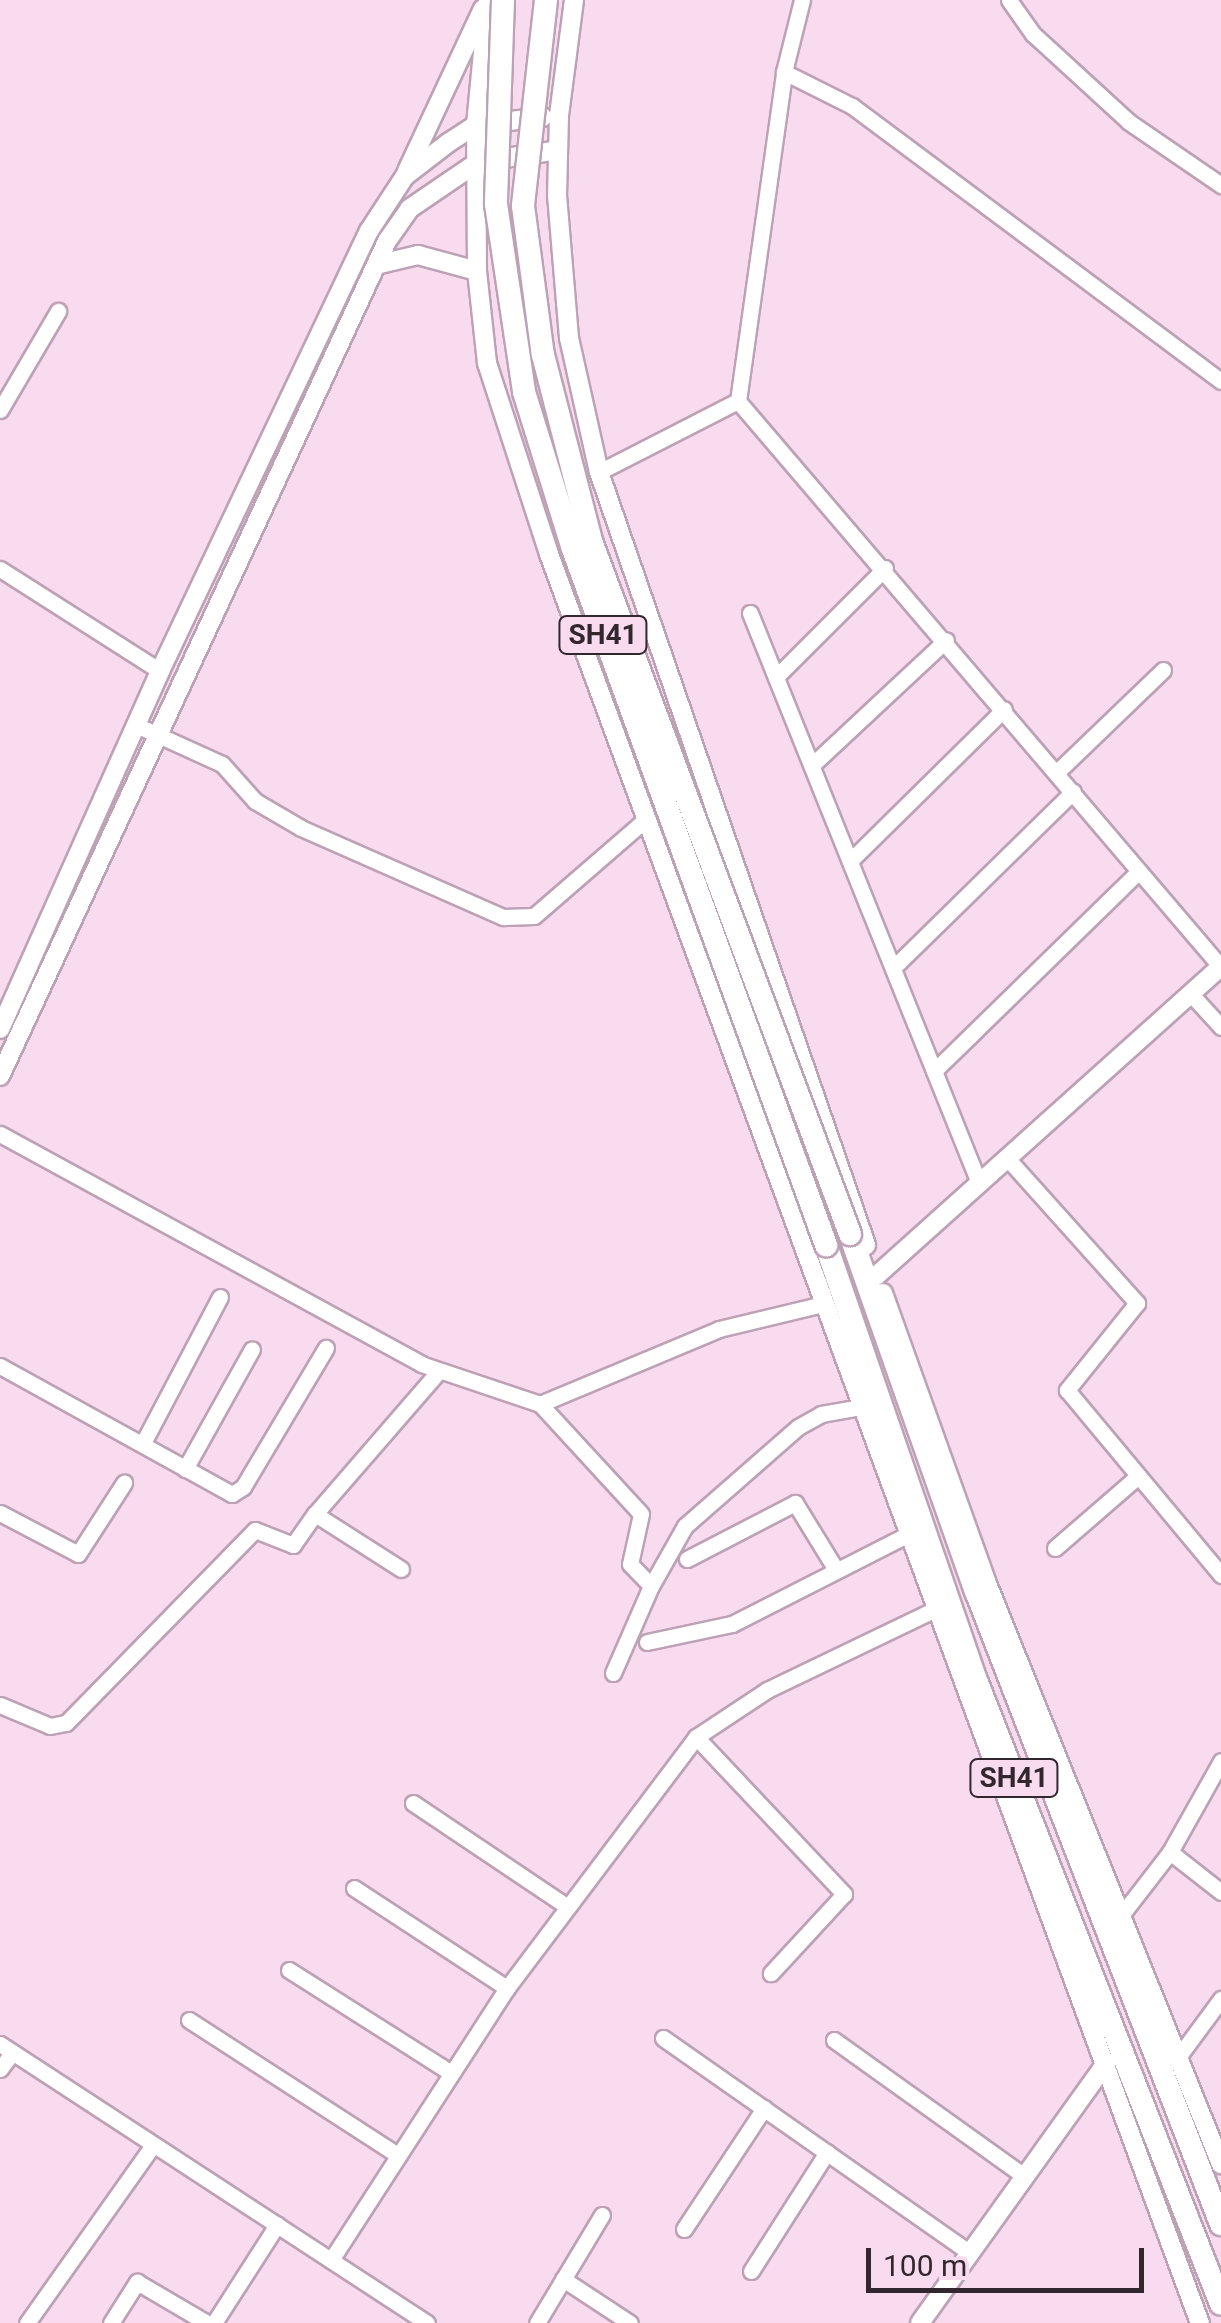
<!DOCTYPE html>
<html>
<head>
<meta charset="utf-8">
<style>
	body { margin:0 }
	#map { position:relative; width:1221px; height:2323px; overflow:hidden; background:#f8dbef; font-family:Roboto,sans-serif }
	div>[style] { position:absolute }
	.roads { filter:drop-shadow(2px 0 #bda1b5) drop-shadow(-2px 0 #bda1b5) drop-shadow(0 2px #bda1b5) drop-shadow(0 -2px #bda1b5) }
	.minor>* { height:15px; margin:-7.5px; padding:0 7.5px; transform-origin:7.5px; border-radius:7.5px; background:#fff }
	.tertiary>* { height:18px; margin:-9px; padding:0 9px; transform-origin:9px; border-radius:9px; background:#fff }
	.primary>* { height:22px; margin:-11px; padding:0 11px; transform-origin:11px; border-radius:11px; background:#fff }
	.bridges { filter:drop-shadow(2px 0 #bda1b5) drop-shadow(-2px 0 #bda1b5) drop-shadow(0 2px #bda1b5) drop-shadow(0 -2px #bda1b5) }
	.primary-bridge>* { height:22px; margin:-11px; padding:0 11px; transform-origin:11px; border-radius:11px; background:#fff }
	span { translate:-50% -50%; white-space:nowrap; text-align:center; line-height:1.15; -webkit-text-stroke:8px #f8dbef; paint-order:stroke }
	.shield-label span { padding:2px 8px; background:#f8dbef; border:2px solid; border-radius:8px; -webkit-text-stroke-width:0 }
	.shield-label { font-size:28px; color:#32272f; font-weight:700 }
	.scale { position:absolute; left:866px; top:2248px; width:278px; height:45px; box-sizing:border-box; border:5px solid #32272f; border-top:0; padding-left:12px; font-size:30px; line-height:35px; white-space:nowrap; color:#32272f; -webkit-text-stroke:8px #f8dbef; paint-order:stroke }
</style>
</head>
<body>
<div id="map">
	<div class="roads">
		<div class="minor">
			<i style="left:1009px;top:0;width:42px;rotate:54.8deg"></i>
			<i style="left:1033px;top:34px;width:130px;rotate:42.5deg"></i>
			<i style="left:1129px;top:122px;width:112px;rotate:34.4deg"></i>
			<i style="left:784px;top:72px;width:74px;rotate:-76deg"></i>
			<i style="left:0;top:410px;width:115px;rotate:-59.6deg"></i>
			<i style="left:599px;top:472px;width:156px;rotate:-27.1deg"></i>
			<i style="left:0;top:569px;width:190px;rotate:32.5deg"></i>
			<i style="left:750px;top:613px;width:614px;rotate:68.11deg"></i>
			<i style="left:776px;top:677px;width:154px;rotate:-45deg"></i>
			<i style="left:136px;top:725px;width:94px;rotate:24.4deg"></i>
			<i style="left:222px;top:764px;width:50px;rotate:48.3deg"></i>
			<i style="left:255px;top:801px;width:53px;rotate:30.4deg"></i>
			<i style="left:301px;top:828px;width:221px;rotate:23.8deg"></i>
			<i style="left:503px;top:917px;width:31px;rotate:-2deg"></i>
			<i style="left:534px;top:916px;width:148px;rotate:-40.9deg"></i>
			<i style="left:812px;top:765px;width:183px;rotate:-43deg"></i>
			<i style="left:1057px;top:772px;width:147px;rotate:-43.9deg"></i>
			<i style="left:850px;top:861px;width:216px;rotate:-44.6deg"></i>
			<i style="left:1220px;top:966px;width:743px;rotate:-130.47deg"></i>
			<i style="left:738px;top:401px;width:332px;rotate:-82deg"></i>
			<i style="left:784px;top:72px;width:76px;rotate:26.6deg"></i>
			<i style="left:852px;top:106px;width:460px;rotate:36.7deg"></i>
			<i style="left:893px;top:968px;width:252px;rotate:-44.4deg"></i>
			<i style="left:1190px;top:993px;width:46px;rotate:47.6deg"></i>
			<i style="left:934px;top:1071px;width:286px;rotate:-44.3deg"></i>
			<i style="left:0;top:1134px;width:480px;rotate:28.6deg"></i>
			<i style="left:421px;top:1364px;width:126px;rotate:18.6deg"></i>
			<i style="left:540px;top:1404px;width:194px;rotate:-22.7deg"></i>
			<i style="left:719px;top:1329px;width:107px;rotate:-13.5deg"></i>
			<i style="left:1007px;top:1158px;width:195px;rotate:48.1deg"></i>
			<i style="left:1137px;top:1303px;width:112px;rotate:128.8deg"></i>
			<i style="left:1067px;top:1390px;width:241px;rotate:50.2deg"></i>
			<i style="left:0;top:1366px;width:265px;rotate:28.9deg"></i>
			<i style="left:232px;top:1494px;width:13px;rotate:-32deg"></i>
			<i style="left:243px;top:1487px;width:162px;rotate:-59.2deg"></i>
			<i style="left:540px;top:1404px;width:149px;rotate:47.4deg"></i>
			<i style="left:641px;top:1514px;width:51px;rotate:102.4deg"></i>
			<i style="left:630px;top:1564px;width:30px;rotate:46deg"></i>
			<i style="left:651px;top:1586px;width:95px;rotate:113.6deg"></i>
			<i style="left:143px;top:1443px;width:165px;rotate:-62.2deg"></i>
			<i style="left:185px;top:1469px;width:137px;rotate:-60.8deg"></i>
			<i style="left:0;top:1513px;width:88px;rotate:27.7deg"></i>
			<i style="left:78px;top:1554px;width:85px;rotate:-57.1deg"></i>
			<i style="left:315px;top:1514px;width:189px;rotate:-49.1deg"></i>
			<i style="left:1055px;top:1548px;width:108px;rotate:-40.9deg"></i>
			<i style="left:687px;top:1559px;width:122px;rotate:-27.4deg"></i>
			<i style="left:795px;top:1503px;width:76px;rotate:58.4deg"></i>
			<i style="left:651px;top:1586px;width:69px;rotate:-60.5deg"></i>
			<i style="left:685px;top:1526px;width:150px;rotate:-41.2deg"></i>
			<i style="left:798px;top:1427px;width:26px;rotate:-29deg"></i>
			<i style="left:821px;top:1414px;width:41px;rotate:-9.9deg"></i>
			<i style="left:647px;top:1642px;width:87px;rotate:-12deg"></i>
			<i style="left:732px;top:1624px;width:196px;rotate:-27deg"></i>
			<i style="left:0;top:1705px;width:54px;rotate:22.8deg"></i>
			<i style="left:50px;top:1726px;width:16px;rotate:-11deg"></i>
			<i style="left:66px;top:1723px;width:270px;rotate:-45.6deg"></i>
			<i style="left:255px;top:1530px;width:41px;rotate:21.5deg"></i>
			<i style="left:293px;top:1545px;width:38px;rotate:-55deg"></i>
			<i style="left:315px;top:1514px;width:102px;rotate:32.6deg"></i>
			<i style="left:696px;top:1737px;width:216px;rotate:46.7deg"></i>
			<i style="left:844px;top:1894px;width:108px;rotate:132.7deg"></i>
			<i style="left:413px;top:1803px;width:184px;rotate:33.9deg"></i>
			<i style="left:1170px;top:1852px;width:65px;rotate:38.1deg"></i>
			<i style="left:354px;top:1888px;width:183px;rotate:33.2deg"></i>
			<i style="left:1119px;top:1918px;width:83px;rotate:-52.3deg"></i>
			<i style="left:1170px;top:1852px;width:104px;rotate:-60.7deg"></i>
			<i style="left:289px;top:1970px;width:192px;rotate:32.4deg"></i>
			<i style="left:189px;top:2020px;width:249px;rotate:32.9deg"></i>
			<i style="left:663px;top:2038px;width:373px;rotate:35deg"></i>
			<i style="left:834px;top:2040px;width:234px;rotate:35.6deg"></i>
			<i style="left:0;top:2044px;width:510px;rotate:33.16deg"></i>
			<i style="left:1176px;top:2060px;width:76px;rotate:-53.6deg"></i>
			<i style="left:0;top:2069px;width:20px;rotate:-53deg"></i>
			<i style="left:684px;top:2229px;width:145px;rotate:-56.5deg"></i>
			<i style="left:331px;top:2260px;width:324px;rotate:-57.1deg"></i>
			<i style="left:507px;top:1988px;width:314px;rotate:-53deg"></i>
			<i style="left:696px;top:1737px;width:85px;rotate:-33.5deg"></i>
			<i style="left:767px;top:1690px;width:187px;rotate:-25.7deg"></i>
			<i style="left:751px;top:2271px;width:141px;rotate:-57.4deg"></i>
			<i style="left:563px;top:2279px;width:80px;rotate:33.3deg"></i>
			<i style="left:27px;top:2323px;width:218px;rotate:-54.7deg"></i>
			<i style="left:111px;top:2323px;width:49px;rotate:-57.6deg"></i>
			<i style="left:137px;top:2282px;width:81px;rotate:30.4deg"></i>
			<i style="left:214px;top:2323px;width:117px;rotate:-57.3deg"></i>
			<i style="left:537px;top:2323px;width:126px;rotate:-59deg"></i>
		</div>
		<div class="tertiary">
			<i style="left:488px;top:0;width:126px;rotate:95.5deg"></i>
			<i style="left:476px;top:125px;width:146px;rotate:89.6deg"></i>
			<i style="left:477px;top:271px;width:93px;rotate:83.8deg"></i>
			<i style="left:487px;top:363px;width:201px;rotate:72deg"></i>
			<i style="left:549px;top:554px;width:1885px;rotate:69.8deg"></i>
			<i style="left:574px;top:0;width:116px;rotate:97.4deg"></i>
			<i style="left:559px;top:115px;width:80px;rotate:91.4deg"></i>
			<i style="left:557px;top:195px;width:144px;rotate:85.2deg"></i>
			<i style="left:569px;top:338px;width:137px;rotate:77.4deg"></i>
			<i style="left:599px;top:472px;width:818px;rotate:70.94deg"></i>
			<i style="left:407px;top:171px;width:179px;rotate:-64.9deg"></i>
			<i style="left:376px;top:265px;width:43px;rotate:-13.4deg"></i>
			<i style="left:418px;top:255px;width:61px;rotate:15.2deg"></i>
			<i style="left:0;top:1029px;width:392px;rotate:-65.9deg"></i>
			<i style="left:160px;top:671px;width:487px;rotate:-64.6deg"></i>
			<i style="left:369px;top:231px;width:66px;rotate:-56.8deg"></i>
			<i style="left:405px;top:176px;width:54px;rotate:-37.5deg"></i>
			<i style="left:448px;top:143px;width:33px;rotate:-33deg"></i>
			<i style="left:476px;top:125px;width:67px;rotate:-6.8deg"></i>
			<i style="left:0;top:1076px;width:920px;rotate:-65.13deg"></i>
			<i style="left:387px;top:241px;width:39px;rotate:-55deg"></i>
			<i style="left:409px;top:209px;width:83px;rotate:-34.3deg"></i>
			<i style="left:478px;top:162px;width:81px;rotate:-8.5deg"></i>
			<i style="left:876px;top:1276px;width:464px;rotate:-41.9deg"></i>
			<i style="left:883px;top:1293px;width:306px;rotate:70.3deg"></i>
			<i style="left:986px;top:1581px;width:629px;rotate:68.05deg"></i>
			<i style="left:920px;top:2323px;width:321px;rotate:-54.4deg"></i>
		</div>
		<div class="primary">
			<i style="left:850px;top:1234px;width:379px;rotate:70.6deg"></i>
			<i style="left:976px;top:1591px;width:679px;rotate:68.84deg"></i>
			<i style="left:826px;top:1245px;width:460px;rotate:71deg"></i>
			<i style="left:976px;top:1680px;width:670px;rotate:68.56deg"></i>
		</div>
	</div>
	<div class="bridges">
		<div class="primary-bridge">
			<i style="left:503px;top:0;width:204px;rotate:92deg"></i>
			<i style="left:496px;top:204px;width:190px;rotate:81.5deg"></i>
			<i style="left:524px;top:392px;width:164px;rotate:72.7deg"></i>
			<i style="left:573px;top:549px;width:741px;rotate:70.02deg"></i>
			<i style="left:546px;top:0;width:207px;rotate:96.4deg"></i>
			<i style="left:523px;top:206px;width:150px;rotate:82.4deg"></i>
			<i style="left:543px;top:355px;width:192px;rotate:75.5deg"></i>
			<i style="left:591px;top:541px;width:740px;rotate:69.51deg"></i>
		</div>
	</div>
	<div class="shield-label">
		<span style="left:603px;top:635px">SH41</span>
		<span style="left:1014px;top:1778px">SH41</span>
	</div>
	<div class="scale">100 m</div>
</div>
</body>
</html>
